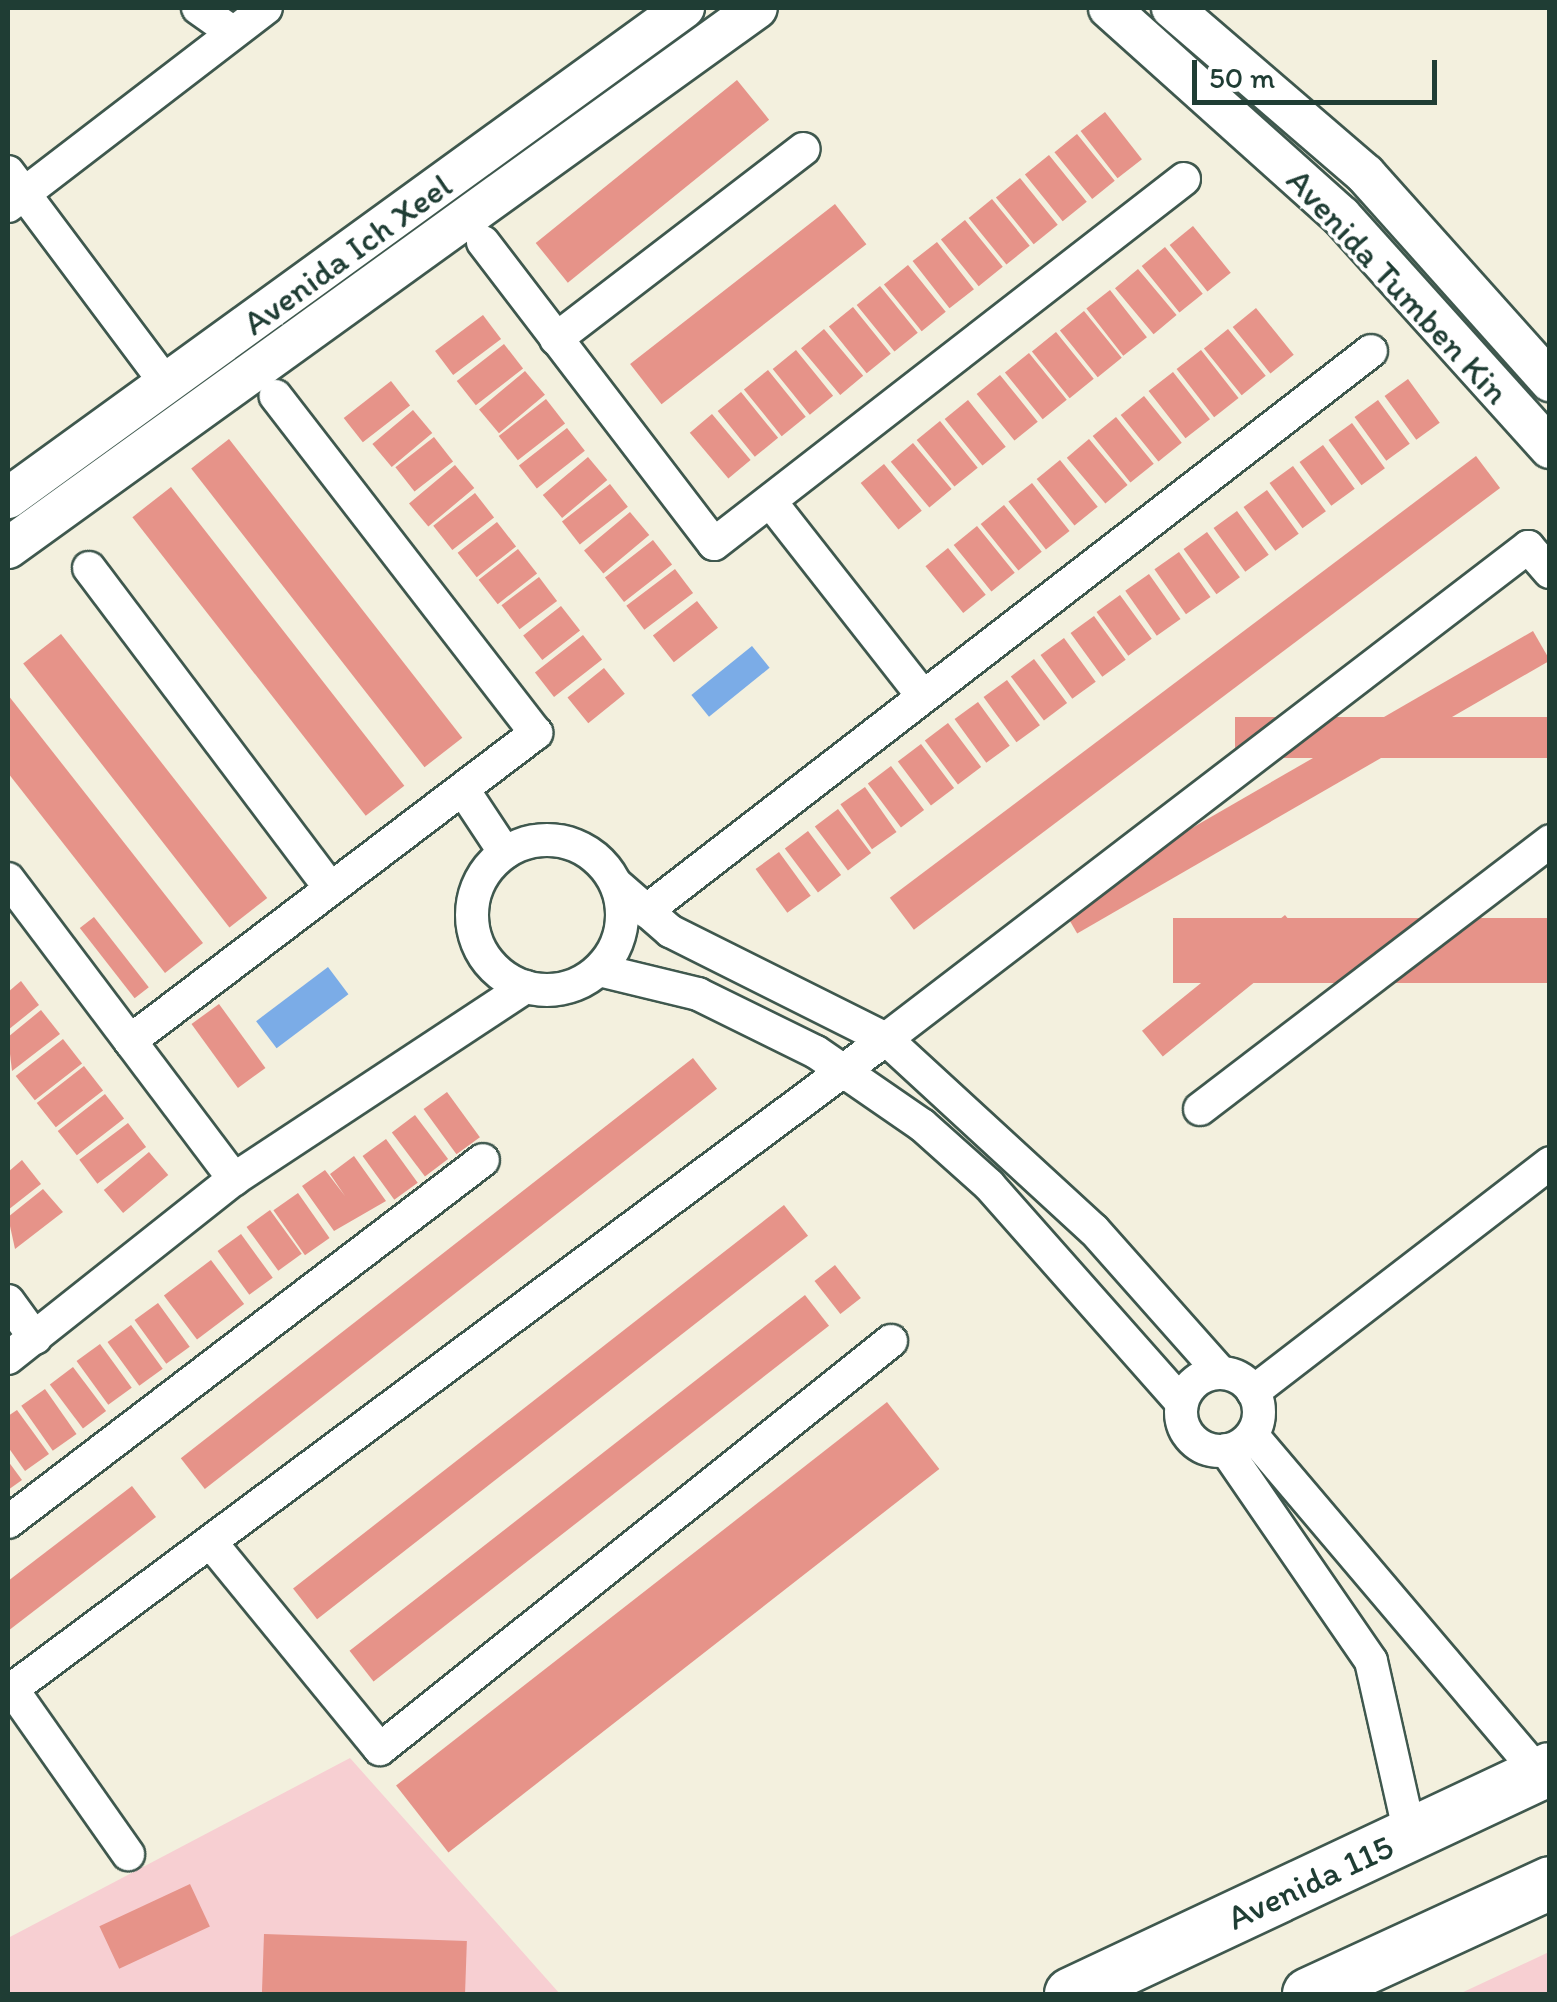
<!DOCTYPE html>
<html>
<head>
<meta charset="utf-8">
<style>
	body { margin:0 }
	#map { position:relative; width:1557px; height:2002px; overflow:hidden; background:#f3f0de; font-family:Itim,sans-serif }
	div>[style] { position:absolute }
	.built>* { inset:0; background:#f7cfd2 }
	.water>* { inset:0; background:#7bace7; transform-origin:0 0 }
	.building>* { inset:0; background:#e69389; transform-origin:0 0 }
	.roads { filter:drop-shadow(2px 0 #3f584e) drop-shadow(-2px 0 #3f584e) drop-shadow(0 2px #3f584e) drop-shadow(0 -2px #3f584e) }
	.minor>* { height:32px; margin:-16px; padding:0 16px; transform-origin:16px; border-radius:16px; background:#fff }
	.minor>.ring { margin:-16px; padding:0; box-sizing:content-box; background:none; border:32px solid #fff; border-radius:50% }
	.tertiary>* { height:40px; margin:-20px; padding:0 20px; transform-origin:20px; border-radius:20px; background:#fff }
	.primary>* { height:52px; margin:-26px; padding:0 26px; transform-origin:26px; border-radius:26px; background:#fff }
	span { translate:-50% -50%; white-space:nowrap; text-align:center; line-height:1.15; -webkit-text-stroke:8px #fff; paint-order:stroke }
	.street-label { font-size:35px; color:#1f3d34 }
	.frame { position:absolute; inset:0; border:10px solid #1f3d34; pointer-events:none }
	.scale { position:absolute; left:1192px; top:60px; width:245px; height:45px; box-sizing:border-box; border:5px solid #1f3d34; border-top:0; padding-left:12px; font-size:30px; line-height:35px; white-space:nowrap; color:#1f3d34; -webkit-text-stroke:8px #fff; paint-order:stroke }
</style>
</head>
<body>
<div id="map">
	<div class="built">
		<i style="clip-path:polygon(350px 1758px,560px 1994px,8px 1994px,8px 1938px)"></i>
		<i style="clip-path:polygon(1549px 1952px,1549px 1994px,1459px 1994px)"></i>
	</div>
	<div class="water">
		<i style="left:752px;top:646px;width:28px;height:78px;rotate:51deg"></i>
		<i style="left:328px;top:967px;width:34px;height:90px;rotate:53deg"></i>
	</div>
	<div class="building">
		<i style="left:737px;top:80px;width:51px;height:259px;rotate:51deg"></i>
		<i style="left:1105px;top:112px;width:60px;height:31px;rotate:52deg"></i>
		<i style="left:1077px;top:134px;width:60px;height:29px;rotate:51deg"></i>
		<i style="left:1049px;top:155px;width:60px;height:31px;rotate:51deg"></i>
		<i style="left:1020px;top:178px;width:60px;height:31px;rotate:51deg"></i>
		<i style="left:992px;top:199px;width:60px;height:30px;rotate:51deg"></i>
		<i style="left:835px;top:204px;width:51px;height:260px;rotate:52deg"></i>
		<i style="left:965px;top:220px;width:60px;height:31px;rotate:51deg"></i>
		<i style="left:1193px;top:226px;width:60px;height:30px;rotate:51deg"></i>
		<i style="left:937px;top:242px;width:60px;height:31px;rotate:52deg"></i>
		<i style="left:1165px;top:247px;width:60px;height:30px;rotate:51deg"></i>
		<i style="left:908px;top:265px;width:60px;height:31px;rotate:51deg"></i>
		<i style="left:1138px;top:269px;width:60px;height:30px;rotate:50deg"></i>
		<i style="left:880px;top:286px;width:60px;height:30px;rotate:51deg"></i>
		<i style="left:1110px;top:290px;width:60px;height:30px;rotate:52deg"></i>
		<i style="left:853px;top:307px;width:60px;height:31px;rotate:51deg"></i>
		<i style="left:1256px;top:308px;width:60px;height:30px;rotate:51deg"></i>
		<i style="left:1084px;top:311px;width:60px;height:31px;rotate:51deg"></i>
		<i style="left:483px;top:315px;width:30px;height:60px;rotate:53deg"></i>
		<i style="left:824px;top:329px;width:61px;height:30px;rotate:50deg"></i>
		<i style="left:1228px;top:329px;width:60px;height:31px;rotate:51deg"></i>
		<i style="left:1056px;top:332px;width:60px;height:31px;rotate:51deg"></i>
		<i style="left:504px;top:344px;width:31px;height:60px;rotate:52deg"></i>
		<i style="left:796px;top:350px;width:59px;height:30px;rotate:51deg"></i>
		<i style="left:1201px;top:350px;width:61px;height:31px;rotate:52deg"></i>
		<i style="left:1029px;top:353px;width:60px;height:31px;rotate:51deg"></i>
		<i style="left:768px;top:370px;width:60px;height:31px;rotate:51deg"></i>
		<i style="left:525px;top:371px;width:31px;height:60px;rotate:50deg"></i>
		<i style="left:1173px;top:372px;width:60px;height:31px;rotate:52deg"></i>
		<i style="left:1000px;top:375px;width:60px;height:30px;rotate:51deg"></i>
		<i style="left:1408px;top:379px;width:54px;height:29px;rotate:54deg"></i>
		<i style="left:391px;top:381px;width:31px;height:60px;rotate:52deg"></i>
		<i style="left:741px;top:392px;width:59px;height:30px;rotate:51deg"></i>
		<i style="left:1144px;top:396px;width:60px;height:30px;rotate:51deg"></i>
		<i style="left:546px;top:399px;width:31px;height:60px;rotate:52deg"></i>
		<i style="left:968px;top:400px;width:60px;height:30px;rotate:51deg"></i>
		<i style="left:1378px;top:400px;width:54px;height:29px;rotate:54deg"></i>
		<i style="left:413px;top:410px;width:30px;height:53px;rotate:50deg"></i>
		<i style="left:712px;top:414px;width:60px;height:29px;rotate:50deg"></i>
		<i style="left:1116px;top:417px;width:60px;height:30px;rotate:51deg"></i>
		<i style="left:940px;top:421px;width:60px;height:30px;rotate:51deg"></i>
		<i style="left:1352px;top:423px;width:56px;height:29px;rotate:54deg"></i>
		<i style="left:567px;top:428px;width:29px;height:61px;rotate:52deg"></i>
		<i style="left:434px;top:437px;width:31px;height:49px;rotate:52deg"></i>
		<i style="left:229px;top:439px;width:379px;height:48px;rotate:52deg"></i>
		<i style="left:1089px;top:439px;width:60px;height:29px;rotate:50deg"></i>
		<i style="left:913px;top:443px;width:60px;height:29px;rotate:50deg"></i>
		<i style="left:1323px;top:445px;width:54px;height:29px;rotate:54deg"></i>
		<i style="left:1476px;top:456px;width:40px;height:734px;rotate:53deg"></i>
		<i style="left:588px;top:457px;width:30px;height:59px;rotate:50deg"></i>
		<i style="left:1060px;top:460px;width:60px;height:30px;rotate:51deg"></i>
		<i style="left:884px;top:464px;width:60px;height:30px;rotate:51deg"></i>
		<i style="left:455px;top:465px;width:30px;height:60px;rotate:50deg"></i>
		<i style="left:1293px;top:466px;width:56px;height:29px;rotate:54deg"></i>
		<i style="left:1032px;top:483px;width:61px;height:30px;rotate:52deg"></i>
		<i style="left:610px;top:484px;width:29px;height:61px;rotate:52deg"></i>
		<i style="left:171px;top:487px;width:379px;height:49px;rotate:52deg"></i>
		<i style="left:1267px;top:490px;width:54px;height:29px;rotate:54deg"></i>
		<i style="left:475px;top:493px;width:31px;height:53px;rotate:52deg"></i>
		<i style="left:1004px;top:505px;width:60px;height:30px;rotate:51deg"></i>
		<i style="left:1237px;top:511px;width:54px;height:29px;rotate:54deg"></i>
		<i style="left:630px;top:512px;width:30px;height:60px;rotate:50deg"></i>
		<i style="left:497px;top:522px;width:31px;height:50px;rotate:52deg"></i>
		<i style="left:977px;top:526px;width:60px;height:30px;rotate:51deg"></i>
		<i style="left:1207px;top:532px;width:56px;height:29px;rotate:54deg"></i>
		<i style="left:653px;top:540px;width:31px;height:61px;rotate:52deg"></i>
		<i style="left:948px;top:548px;width:60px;height:29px;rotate:51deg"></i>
		<i style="left:518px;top:549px;width:31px;height:50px;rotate:52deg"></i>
		<i style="left:1179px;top:552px;width:55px;height:30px;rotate:55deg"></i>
		<i style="left:675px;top:569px;width:30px;height:61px;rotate:53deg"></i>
		<i style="left:1149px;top:574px;width:55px;height:29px;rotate:55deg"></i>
		<i style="left:539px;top:577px;width:30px;height:47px;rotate:53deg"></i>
		<i style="left:1120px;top:595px;width:54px;height:29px;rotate:54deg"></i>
		<i style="left:697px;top:601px;width:34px;height:56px;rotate:52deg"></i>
		<i style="left:561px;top:606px;width:31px;height:48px;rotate:52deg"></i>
		<i style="left:1094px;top:616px;width:54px;height:29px;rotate:54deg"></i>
		<i style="left:1533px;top:631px;width:34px;height:546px;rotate:60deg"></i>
		<i style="left:61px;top:634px;width:335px;height:48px;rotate:52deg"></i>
		<i style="left:583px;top:635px;width:31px;height:61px;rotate:52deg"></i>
		<i style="left:1064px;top:638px;width:54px;height:29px;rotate:54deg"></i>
		<i style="left:1034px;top:659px;width:55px;height:29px;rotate:53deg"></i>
		<i style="left:604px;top:668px;width:33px;height:47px;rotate:51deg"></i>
		<i style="left:1007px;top:680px;width:56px;height:29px;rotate:54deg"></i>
		<i style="clip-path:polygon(8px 695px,203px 943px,165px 973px,8px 773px)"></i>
		<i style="left:978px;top:702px;width:54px;height:29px;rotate:54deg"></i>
		<i style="left:1550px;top:717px;width:41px;height:315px;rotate:90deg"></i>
		<i style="left:948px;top:723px;width:55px;height:29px;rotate:53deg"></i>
		<i style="left:921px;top:744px;width:55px;height:29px;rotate:53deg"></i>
		<i style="left:891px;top:766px;width:55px;height:29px;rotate:53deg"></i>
		<i style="left:865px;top:787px;width:55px;height:30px;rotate:55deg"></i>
		<i style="left:838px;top:809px;width:55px;height:29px;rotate:53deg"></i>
		<i style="left:808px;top:831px;width:55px;height:29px;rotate:53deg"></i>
		<i style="left:779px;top:852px;width:54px;height:29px;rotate:54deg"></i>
		<i style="left:1285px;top:915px;width:33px;height:184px;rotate:51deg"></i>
		<i style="left:94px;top:917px;width:89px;height:18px;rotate:52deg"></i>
		<i style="left:1550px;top:918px;width:65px;height:377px;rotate:90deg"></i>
		<i style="clip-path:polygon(21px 981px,39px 1005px,8px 1030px,8px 992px)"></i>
		<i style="left:219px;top:1004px;width:79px;height:34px;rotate:54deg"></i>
		<i style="clip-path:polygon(41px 1010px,60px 1034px,12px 1071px,8px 1037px)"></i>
		<i style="left:63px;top:1039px;width:31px;height:60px;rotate:52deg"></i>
		<i style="left:693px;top:1058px;width:39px;height:650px;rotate:52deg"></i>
		<i style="left:84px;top:1066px;width:31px;height:60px;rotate:52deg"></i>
		<i style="left:447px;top:1092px;width:56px;height:29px;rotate:54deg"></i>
		<i style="left:105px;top:1094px;width:31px;height:60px;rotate:52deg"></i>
		<i style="left:415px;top:1115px;width:55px;height:29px;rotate:53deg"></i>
		<i style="left:128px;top:1123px;width:30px;height:61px;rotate:53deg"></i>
		<i style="left:386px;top:1139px;width:54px;height:29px;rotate:54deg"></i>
		<i style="left:149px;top:1152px;width:30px;height:59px;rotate:50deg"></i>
		<i style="clip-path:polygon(354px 1156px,386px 1201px,334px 1231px,302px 1186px,325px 1170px,345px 1196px,330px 1174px)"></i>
		<i style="clip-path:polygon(22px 1160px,41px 1184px,8px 1210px,8px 1172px)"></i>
		<i style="clip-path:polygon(43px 1189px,63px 1212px,15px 1249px,8px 1217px)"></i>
		<i style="left:298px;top:1193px;width:55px;height:30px;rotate:55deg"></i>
		<i style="left:784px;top:1205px;width:39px;height:623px;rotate:52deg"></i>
		<i style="left:270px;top:1210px;width:54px;height:29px;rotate:54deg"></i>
		<i style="left:241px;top:1234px;width:54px;height:29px;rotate:54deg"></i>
		<i style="left:211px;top:1260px;width:55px;height:59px;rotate:53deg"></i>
		<i style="left:835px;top:1265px;width:42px;height:26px;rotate:52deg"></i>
		<i style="left:805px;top:1295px;width:39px;height:578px;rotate:52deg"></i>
		<i style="left:158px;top:1303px;width:54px;height:29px;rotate:54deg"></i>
		<i style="left:131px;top:1325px;width:54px;height:29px;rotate:54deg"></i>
		<i style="left:100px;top:1344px;width:54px;height:29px;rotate:54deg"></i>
		<i style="left:73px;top:1367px;width:55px;height:29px;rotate:53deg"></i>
		<i style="left:45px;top:1389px;width:55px;height:29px;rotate:55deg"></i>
		<i style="left:887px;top:1402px;width:85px;height:623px;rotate:52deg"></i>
		<i style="clip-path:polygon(17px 1410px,49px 1454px,25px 1471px,8px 1447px,8px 1416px)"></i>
		<i style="clip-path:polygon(8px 1461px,22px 1480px,8px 1490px)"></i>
		<i style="clip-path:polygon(132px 1486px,156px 1517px,8px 1631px,8px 1581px)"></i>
		<i style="left:190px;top:1884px;width:47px;height:100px;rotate:65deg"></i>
		<i style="left:264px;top:1934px;width:203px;height:59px;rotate:2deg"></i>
	</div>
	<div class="roads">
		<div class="minor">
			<i style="left:198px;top:8px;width:42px;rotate:35.2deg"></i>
			<i style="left:8px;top:172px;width:267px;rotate:53.2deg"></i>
			<i style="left:8px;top:206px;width:325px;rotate:-37.5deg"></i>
			<i style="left:483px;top:242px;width:380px;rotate:52.6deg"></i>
			<i style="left:714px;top:544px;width:595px;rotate:-37.83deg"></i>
			<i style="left:556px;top:339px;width:312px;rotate:-37.5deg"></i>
			<i style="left:773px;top:505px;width:240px;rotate:51.9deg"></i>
			<i style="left:89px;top:568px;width:398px;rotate:53deg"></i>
			<i style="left:464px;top:791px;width:74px;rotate:56.5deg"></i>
			<i class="ring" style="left:472px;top:840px;width:118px;height:118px"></i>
			<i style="left:8px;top:879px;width:376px;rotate:53deg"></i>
			<i style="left:616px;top:884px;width:72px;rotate:41deg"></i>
			<i style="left:670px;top:931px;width:241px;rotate:26.6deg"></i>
			<i style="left:886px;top:1039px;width:282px;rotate:42.6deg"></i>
			<i style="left:1094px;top:1230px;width:191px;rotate:48.4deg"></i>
			<i style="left:646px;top:911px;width:916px;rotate:-37.68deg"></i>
			<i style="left:599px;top:970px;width:102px;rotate:13.6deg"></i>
			<i style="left:698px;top:994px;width:131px;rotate:26.2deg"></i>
			<i style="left:816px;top:1052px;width:129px;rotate:34.6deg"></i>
			<i style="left:922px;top:1125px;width:90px;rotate:41.8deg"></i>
			<i style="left:989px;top:1185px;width:291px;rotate:48.5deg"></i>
			<i style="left:130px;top:1041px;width:510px;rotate:-37.18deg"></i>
			<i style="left:536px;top:733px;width:426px;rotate:-127.7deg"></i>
			<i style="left:1200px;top:1109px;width:441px;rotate:-37.4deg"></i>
			<i style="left:8px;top:1301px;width:46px;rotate:53.9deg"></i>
			<i style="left:8px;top:1358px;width:288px;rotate:-38.4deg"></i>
			<i style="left:234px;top:1179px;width:349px;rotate:-33.4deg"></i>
			<i class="ring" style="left:1181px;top:1373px;width:46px;height:46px"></i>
			<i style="left:1253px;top:1392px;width:375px;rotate:-37.6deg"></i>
			<i style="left:1252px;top:1435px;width:444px;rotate:49.7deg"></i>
			<i style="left:1226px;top:1450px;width:256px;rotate:55.5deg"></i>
			<i style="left:1371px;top:1661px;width:177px;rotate:77.3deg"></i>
			<i style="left:8px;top:1522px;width:597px;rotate:-37.31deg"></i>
			<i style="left:212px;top:1544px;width:265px;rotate:50.7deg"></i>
			<i style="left:380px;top:1749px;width:654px;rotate:-38.61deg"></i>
			<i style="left:12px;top:1689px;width:202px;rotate:54.9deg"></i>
			<i style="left:8px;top:1692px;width:1094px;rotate:-36.64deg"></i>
			<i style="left:886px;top:1039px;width:809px;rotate:-37.46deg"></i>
			<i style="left:1528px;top:547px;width:33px;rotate:49deg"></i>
		</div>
		<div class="tertiary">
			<i style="left:1109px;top:8px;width:312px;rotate:41.9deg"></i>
			<i style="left:1341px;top:216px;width:312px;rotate:48deg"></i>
			<i style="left:1172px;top:8px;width:255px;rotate:40.7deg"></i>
			<i style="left:1365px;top:174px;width:278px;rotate:48.2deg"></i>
			<i style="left:8px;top:498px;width:835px;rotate:-35.94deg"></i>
			<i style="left:8px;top:548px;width:923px;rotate:-35.79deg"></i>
		</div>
		<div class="primary">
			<i style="left:1071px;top:1994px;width:529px;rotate:-25.16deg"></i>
			<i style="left:1309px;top:1994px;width:265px;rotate:-24.7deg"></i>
		</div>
	</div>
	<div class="street-label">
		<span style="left:347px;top:254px;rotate:-36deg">Avenida Ich Xeel</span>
		<span style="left:1398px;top:286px;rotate:47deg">Avenida Tumben Kin</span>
		<span style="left:1310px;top:1882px;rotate:-25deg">Avenida 115</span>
	</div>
	<div class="frame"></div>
	<div class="scale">50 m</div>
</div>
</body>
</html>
